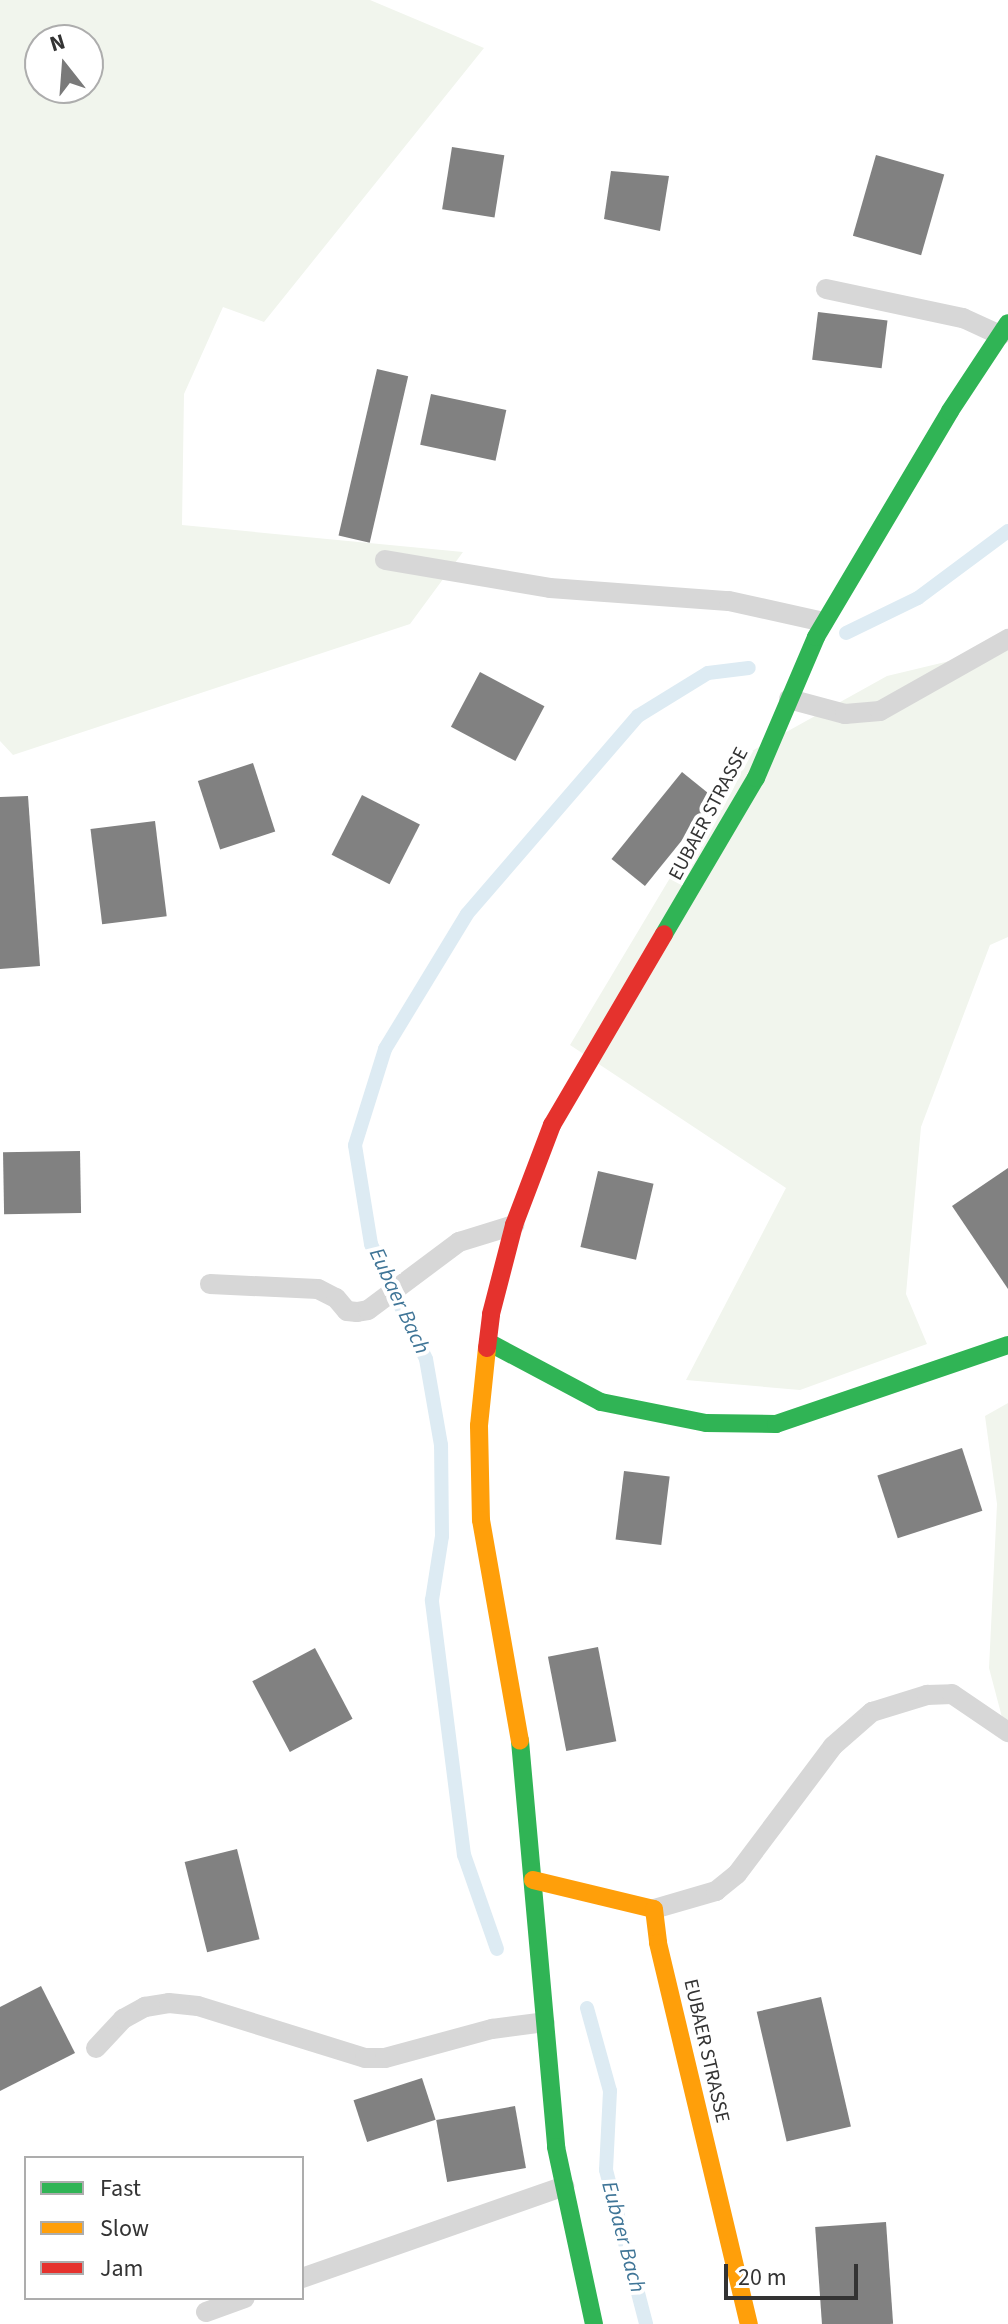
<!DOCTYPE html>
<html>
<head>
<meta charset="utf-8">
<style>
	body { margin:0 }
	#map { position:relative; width:1008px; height:2324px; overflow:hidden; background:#fff; font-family:"Source Sans 3",sans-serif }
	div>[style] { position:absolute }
	.green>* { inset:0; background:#f1f5ed }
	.stream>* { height:14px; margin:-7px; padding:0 7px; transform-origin:7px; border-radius:7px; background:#ddebf3 }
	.building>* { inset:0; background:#818181; transform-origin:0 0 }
	.lane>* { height:20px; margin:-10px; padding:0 10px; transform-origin:10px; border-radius:10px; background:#d7d7d7 }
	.fast>* { height:18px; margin:-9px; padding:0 9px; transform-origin:9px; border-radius:9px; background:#30b455 }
	.slow>* { height:18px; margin:-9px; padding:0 9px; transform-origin:9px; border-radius:9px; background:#ff9f0a }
	.jam>* { height:18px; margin:-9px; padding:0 9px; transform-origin:9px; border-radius:9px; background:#e5322d }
	span { translate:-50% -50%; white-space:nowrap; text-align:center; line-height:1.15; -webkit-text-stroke:8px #fff; paint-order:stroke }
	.street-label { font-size:20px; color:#333 }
	.water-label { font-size:22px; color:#3f7597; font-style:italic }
	.legend { position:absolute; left:24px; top:2156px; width:280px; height:144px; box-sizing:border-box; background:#fff; border:2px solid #adadad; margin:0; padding:10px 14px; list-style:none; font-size:24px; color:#333 }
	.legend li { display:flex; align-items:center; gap:16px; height:40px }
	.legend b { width:40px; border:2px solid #adadad }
	.north { position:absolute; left:24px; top:24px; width:80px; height:80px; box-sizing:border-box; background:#fff; border:2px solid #adadad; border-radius:50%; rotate:343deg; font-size:22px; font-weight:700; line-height:32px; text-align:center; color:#333 }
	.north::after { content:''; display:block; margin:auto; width:28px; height:36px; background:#7a7a7a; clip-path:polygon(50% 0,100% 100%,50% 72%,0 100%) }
	.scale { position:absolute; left:724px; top:2264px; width:134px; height:36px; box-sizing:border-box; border:4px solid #333; border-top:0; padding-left:10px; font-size:24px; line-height:28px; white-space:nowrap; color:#333; -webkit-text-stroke:6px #fff; paint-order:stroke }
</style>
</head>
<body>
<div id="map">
	<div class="green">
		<i style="clip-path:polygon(evenodd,0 0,370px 0,484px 48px,264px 322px,223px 307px,184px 394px,182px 525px,463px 552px,410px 624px,13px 755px,0 741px,0 0,40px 40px,88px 40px,88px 88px,40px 88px,40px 40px)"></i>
		<i style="clip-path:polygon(1008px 647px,1008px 937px,990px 945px,921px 1127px,906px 1294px,927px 1344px,800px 1390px,686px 1380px,786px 1188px,570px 1045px,743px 756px,887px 676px)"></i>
		<i style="clip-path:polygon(1008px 1403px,1008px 1740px,989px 1668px,997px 1504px,985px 1416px)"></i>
	</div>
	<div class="stream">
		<i style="left:846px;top:633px;width:80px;rotate:-25.9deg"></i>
		<i style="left:918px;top:598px;width:112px;rotate:-36.7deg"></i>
		<i style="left:497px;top:1949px;width:100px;rotate:-109.3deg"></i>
		<i style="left:464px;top:1855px;width:257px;rotate:-97.2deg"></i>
		<i style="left:432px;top:1600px;width:65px;rotate:-81.1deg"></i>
		<i style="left:442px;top:1536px;width:91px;rotate:-90.6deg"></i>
		<i style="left:441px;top:1445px;width:87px;rotate:-99.9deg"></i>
		<i style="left:426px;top:1359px;width:127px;rotate:-115.6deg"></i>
		<i style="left:371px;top:1244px;width:100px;rotate:-99.2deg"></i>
		<i style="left:355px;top:1145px;width:101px;rotate:-72.6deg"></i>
		<i style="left:385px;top:1049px;width:158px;rotate:-58.7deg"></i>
		<i style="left:467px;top:914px;width:262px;rotate:-49.2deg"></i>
		<i style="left:638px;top:716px;width:82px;rotate:-31.6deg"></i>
		<i style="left:708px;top:673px;width:41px;rotate:-7deg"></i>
		<i style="left:587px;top:2008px;width:86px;rotate:74.5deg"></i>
		<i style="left:610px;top:2091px;width:79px;rotate:92.9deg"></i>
		<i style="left:606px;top:2170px;width:159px;rotate:75.4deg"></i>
	</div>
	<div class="building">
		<i style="left:452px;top:147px;width:53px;height:63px;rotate:9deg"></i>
		<i style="left:876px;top:155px;width:71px;height:84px;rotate:16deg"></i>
		<i style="clip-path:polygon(611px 171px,669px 176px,660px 231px,604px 219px)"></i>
		<i style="left:818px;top:312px;width:70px;height:48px;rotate:7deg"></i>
		<i style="left:377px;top:369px;width:32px;height:171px;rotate:13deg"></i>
		<i style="left:431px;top:394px;width:77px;height:52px;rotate:12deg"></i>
		<i style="left:480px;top:672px;width:73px;height:62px;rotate:28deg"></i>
		<i style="left:253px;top:763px;width:72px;height:58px;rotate:72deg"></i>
		<i style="left:682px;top:772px;width:43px;height:112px;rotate:39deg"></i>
		<i style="left:362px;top:795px;width:65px;height:67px;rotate:27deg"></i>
		<i style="clip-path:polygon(28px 796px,40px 966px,0 969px,0 797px)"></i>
		<i style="left:155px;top:821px;width:96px;height:65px;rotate:83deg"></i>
		<i style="left:80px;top:1151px;width:62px;height:77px;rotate:89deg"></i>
		<i style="clip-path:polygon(1008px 1168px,1008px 1289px,952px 1206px)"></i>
		<i style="left:598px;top:1171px;width:57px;height:78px;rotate:13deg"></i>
		<i style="left:962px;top:1448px;width:66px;height:89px;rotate:72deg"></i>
		<i style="left:624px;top:1471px;width:46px;height:69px;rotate:7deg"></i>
		<i style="left:598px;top:1647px;width:96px;height:51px;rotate:79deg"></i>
		<i style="left:315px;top:1648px;width:80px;height:71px;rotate:62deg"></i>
		<i style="left:237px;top:1849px;width:93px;height:54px;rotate:76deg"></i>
		<i style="clip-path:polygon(41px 1986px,75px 2053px,0 2091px,0 2007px)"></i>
		<i style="left:821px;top:1997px;width:133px;height:66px;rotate:77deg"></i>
		<i style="left:422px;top:2078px;width:44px;height:72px;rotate:72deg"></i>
		<i style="left:515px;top:2106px;width:63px;height:80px;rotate:80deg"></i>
		<i style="left:886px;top:2222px;width:102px;height:71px;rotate:86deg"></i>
	</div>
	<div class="lane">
		<i style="left:826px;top:289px;width:140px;rotate:12deg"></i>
		<i style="left:963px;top:318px;width:41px;rotate:24.7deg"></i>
		<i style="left:385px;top:560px;width:167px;rotate:9.6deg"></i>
		<i style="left:550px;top:588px;width:179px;rotate:4.2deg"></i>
		<i style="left:729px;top:601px;width:97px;rotate:12.5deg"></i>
		<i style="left:789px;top:699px;width:58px;rotate:15deg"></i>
		<i style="left:845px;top:714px;width:35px;rotate:-5deg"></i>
		<i style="left:880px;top:711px;width:147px;rotate:-29.4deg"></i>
		<i style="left:210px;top:1284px;width:108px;rotate:2.7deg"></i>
		<i style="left:318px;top:1289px;width:20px;rotate:27deg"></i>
		<i style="left:336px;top:1298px;width:17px;rotate:50deg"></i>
		<i style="left:347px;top:1311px;width:10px;rotate:6deg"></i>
		<i style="left:357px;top:1312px;width:11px;rotate:-10deg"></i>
		<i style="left:368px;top:1310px;width:114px;rotate:-36.8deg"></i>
		<i style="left:459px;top:1242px;width:58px;rotate:-17.2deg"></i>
		<i style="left:654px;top:1909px;width:65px;rotate:-16.2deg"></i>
		<i style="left:716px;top:1891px;width:27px;rotate:-39deg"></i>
		<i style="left:737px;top:1874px;width:160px;rotate:-53.1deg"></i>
		<i style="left:833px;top:1746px;width:52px;rotate:-41.1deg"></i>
		<i style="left:872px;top:1712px;width:58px;rotate:-17.2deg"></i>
		<i style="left:927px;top:1695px;width:25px;rotate:-2deg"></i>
		<i style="left:952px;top:1694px;width:68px;rotate:34.2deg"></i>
		<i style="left:96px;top:2048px;width:40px;rotate:-47deg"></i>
		<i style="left:123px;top:2019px;width:25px;rotate:-29deg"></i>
		<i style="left:145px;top:2007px;width:24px;rotate:-9deg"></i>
		<i style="left:169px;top:2003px;width:29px;rotate:6deg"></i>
		<i style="left:198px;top:2006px;width:175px;rotate:17.3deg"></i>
		<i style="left:365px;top:2058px;width:20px"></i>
		<i style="left:385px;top:2058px;width:111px;rotate:-15.2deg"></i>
		<i style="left:492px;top:2029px;width:53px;rotate:-7.5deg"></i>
		<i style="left:302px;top:2278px;width:278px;rotate:-19.3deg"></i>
		<i style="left:206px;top:2312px;width:41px;rotate:-19.7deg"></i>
	</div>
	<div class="fast">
		<i style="left:664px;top:934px;width:181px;rotate:-59.5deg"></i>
		<i style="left:756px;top:778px;width:153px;rotate:-66.9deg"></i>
		<i style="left:816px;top:637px;width:263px;rotate:-59.3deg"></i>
		<i style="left:950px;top:411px;width:105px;rotate:-56.6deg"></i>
		<i style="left:488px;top:1342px;width:128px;rotate:28deg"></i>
		<i style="left:601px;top:1402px;width:107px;rotate:11.3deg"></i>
		<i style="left:706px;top:1423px;width:70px;rotate:0.8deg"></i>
		<i style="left:776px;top:1424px;width:245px;rotate:-18.8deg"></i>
		<i style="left:520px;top:1741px;width:408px;rotate:84.9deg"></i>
		<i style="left:556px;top:2147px;width:181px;rotate:77.9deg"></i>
	</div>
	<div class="slow">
		<i style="left:487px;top:1348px;width:78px;rotate:95.9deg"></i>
		<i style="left:479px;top:1426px;width:94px;rotate:88.8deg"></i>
		<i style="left:481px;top:1520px;width:224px;rotate:80deg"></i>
		<i style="left:533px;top:1880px;width:124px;rotate:13.5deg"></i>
		<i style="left:654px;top:1909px;width:34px;rotate:83deg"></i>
		<i style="left:658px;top:1943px;width:392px;rotate:76.6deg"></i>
	</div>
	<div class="jam">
		<i style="left:487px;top:1348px;width:34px;rotate:-83deg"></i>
		<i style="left:491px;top:1314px;width:92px;rotate:-75.5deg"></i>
		<i style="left:514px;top:1225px;width:107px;rotate:-69.2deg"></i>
		<i style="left:552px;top:1125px;width:221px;rotate:-59.6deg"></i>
	</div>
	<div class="street-label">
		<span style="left:709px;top:814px;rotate:-62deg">EUBAER STRASSE</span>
		<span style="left:706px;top:2051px;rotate:77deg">EUBAER STRASSE</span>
	</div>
	<div class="water-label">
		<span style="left:399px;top:1301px;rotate:65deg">Eubaer Bach</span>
		<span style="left:623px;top:2237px;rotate:75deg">Eubaer Bach</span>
	</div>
	<ul class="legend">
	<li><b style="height:10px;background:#30b455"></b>Fast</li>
	<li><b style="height:10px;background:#ff9f0a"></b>Slow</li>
	<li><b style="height:10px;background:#e5322d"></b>Jam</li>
	</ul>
	<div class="north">N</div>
	<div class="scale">20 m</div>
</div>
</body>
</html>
